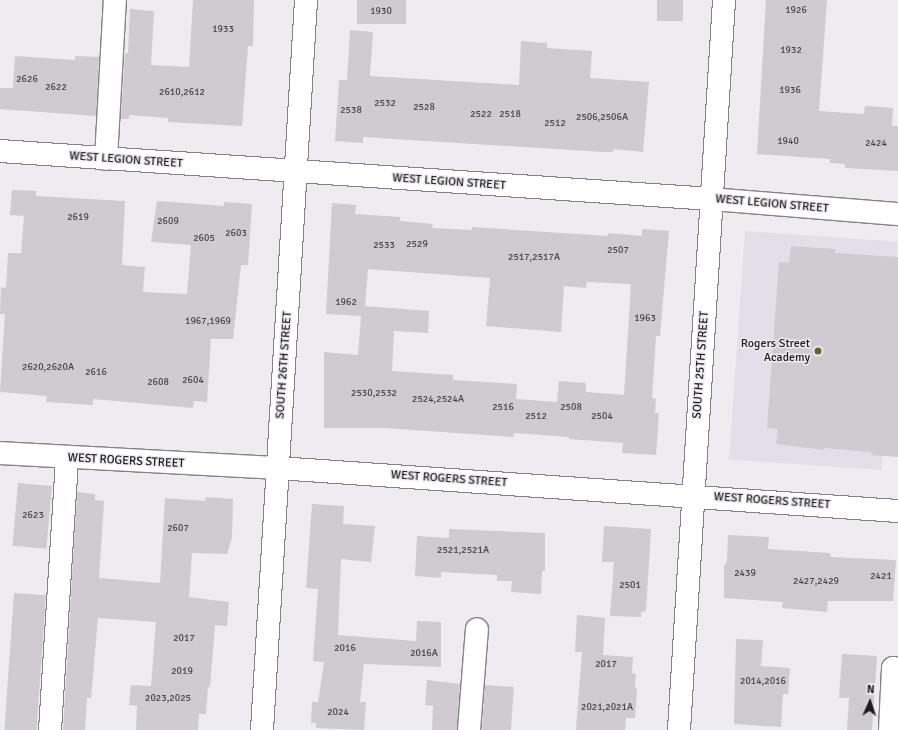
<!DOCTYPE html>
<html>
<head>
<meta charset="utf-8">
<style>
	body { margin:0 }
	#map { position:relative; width:898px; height:730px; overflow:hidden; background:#eeebf1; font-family:Signika,sans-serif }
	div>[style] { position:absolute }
	.built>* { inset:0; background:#e4ddea; transform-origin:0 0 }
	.building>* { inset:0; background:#cfcbd1; transform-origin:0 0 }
	.roads { filter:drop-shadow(1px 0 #858287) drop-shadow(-1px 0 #858287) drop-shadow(0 1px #858287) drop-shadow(0 -1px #858287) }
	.minor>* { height:22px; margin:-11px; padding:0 11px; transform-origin:11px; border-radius:11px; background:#fff }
	.dots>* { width:11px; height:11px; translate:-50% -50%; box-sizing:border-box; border:2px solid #eeebf1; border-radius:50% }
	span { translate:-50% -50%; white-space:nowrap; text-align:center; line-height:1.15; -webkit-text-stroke:3px #eeebf1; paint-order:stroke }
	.number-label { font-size:10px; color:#484649 }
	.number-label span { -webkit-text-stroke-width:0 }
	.street-label { font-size:12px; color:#1b1a1c }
	.poi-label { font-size:12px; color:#1b1a1c }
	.right { translate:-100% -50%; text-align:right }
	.north { position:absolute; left:850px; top:682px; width:40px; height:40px; -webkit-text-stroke:3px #eeebf1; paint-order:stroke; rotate:3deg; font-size:11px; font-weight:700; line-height:16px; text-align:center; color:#1b1a1c }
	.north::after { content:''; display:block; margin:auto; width:14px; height:18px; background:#1b1a1c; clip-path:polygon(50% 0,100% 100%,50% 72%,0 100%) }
</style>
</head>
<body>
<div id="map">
	<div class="built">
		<i style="left:745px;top:231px;width:153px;height:229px;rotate:4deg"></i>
	</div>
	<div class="building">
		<i style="clip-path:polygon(193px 0,254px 0,253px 46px,248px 46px,242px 126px,168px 122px,168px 118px,129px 115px,129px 119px,121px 119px,125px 53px,128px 53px,130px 9px,154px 11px,151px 65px,189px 67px)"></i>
		<i style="left:357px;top:0;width:49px;height:24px"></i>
		<i style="left:657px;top:0;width:26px;height:21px"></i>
		<i style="clip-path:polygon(766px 0,827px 0,819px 111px,864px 114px,865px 106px,893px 108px,892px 126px,898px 126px,898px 171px,845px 168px,845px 164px,830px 163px,830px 159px,757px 154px)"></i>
		<i style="clip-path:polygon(350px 30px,373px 32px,370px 76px,519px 85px,521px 41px,547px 43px,547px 48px,592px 51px,590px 78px,649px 82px,643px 152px,613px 149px,613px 152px,603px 152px,363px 137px,363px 143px,335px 141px,339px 80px,347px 80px)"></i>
		<i style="clip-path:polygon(15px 56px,75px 60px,75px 56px,99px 57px,96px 116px,0 109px,0 88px,13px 88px)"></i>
		<i style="clip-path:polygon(12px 190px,36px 191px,36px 196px,125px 201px,122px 265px,145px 267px,143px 292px,187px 294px,191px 245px,151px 242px,157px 201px,224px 206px,224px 202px,252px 204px,248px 265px,241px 265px,233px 339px,211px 339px,207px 402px,194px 401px,193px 408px,93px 399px,93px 405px,46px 402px,47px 396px,0 392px,5px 314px,0 314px,1px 287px,6px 288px,8px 253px,21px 253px,24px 216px,10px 215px)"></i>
		<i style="clip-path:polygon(evenodd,332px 203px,356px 205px,355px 214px,400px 217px,400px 221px,433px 224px,432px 228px,472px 230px,472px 227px,608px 236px,608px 233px,642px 236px,642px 229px,669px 231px,660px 336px,656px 336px,652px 398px,656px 399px,655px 413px,659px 413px,656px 455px,622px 453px,623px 443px,569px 439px,569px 437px,514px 433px,513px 437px,385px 428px,324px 428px,324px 352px,358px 355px,361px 316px,326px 314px,332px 203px,368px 269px,490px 278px,486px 326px,561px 332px,564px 286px,586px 288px,587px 282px,631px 284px,624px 395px,586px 392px,586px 383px,559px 381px,557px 402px,516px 399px,517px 384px,453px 380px,453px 375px,392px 371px,394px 331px,428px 333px,429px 311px,365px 306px,368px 269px)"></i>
		<i style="clip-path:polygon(791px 246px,835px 249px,835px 253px,898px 257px,898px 457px,871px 455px,871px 452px,824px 448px,824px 450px,776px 444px,778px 429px,767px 428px,779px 262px,789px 263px)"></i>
		<i style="left:18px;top:483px;width:34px;height:63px;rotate:5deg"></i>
		<i style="clip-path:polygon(77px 492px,95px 494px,95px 500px,104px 501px,99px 578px,160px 583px,165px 498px,205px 501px,206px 497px,233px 499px,232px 538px,227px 554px,192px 553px,189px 597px,229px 602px,227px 626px,215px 625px,210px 687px,208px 687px,206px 714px,199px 714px,198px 730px,136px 730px,137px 706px,129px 705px,131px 685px,151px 686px,156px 622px,98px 618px,91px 698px,87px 698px,85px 730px,63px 730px)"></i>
		<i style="clip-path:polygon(312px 504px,344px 506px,343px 524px,375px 526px,371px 562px,341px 559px,338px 635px,416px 641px,417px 621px,441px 622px,441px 667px,364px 664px,360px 702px,366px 702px,364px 730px,316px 728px,316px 723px,311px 723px,312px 702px,318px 702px,324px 662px,313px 661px,318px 589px,306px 588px)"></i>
		<i style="clip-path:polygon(604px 526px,651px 529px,646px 611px,641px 612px,641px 617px,610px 616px,614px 562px,602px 562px)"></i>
		<i style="clip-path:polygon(449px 529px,545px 533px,545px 571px,542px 571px,541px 594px,511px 592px,512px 581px,497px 581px,497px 575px,441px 572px,441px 578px,415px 576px,417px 536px,449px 538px)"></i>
		<i style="clip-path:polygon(728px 535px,769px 537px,768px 549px,830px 553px,831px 557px,896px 560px,893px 601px,828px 601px,827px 612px,782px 608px,783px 602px,724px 598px,724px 566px,727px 561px)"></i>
		<i style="left:14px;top:593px;width:32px;height:137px;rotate:4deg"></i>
		<i style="clip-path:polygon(577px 615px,605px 618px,603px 655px,633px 657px,632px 673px,636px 674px,635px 688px,637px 688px,635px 718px,626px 718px,625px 730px,576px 730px,582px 652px,575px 652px)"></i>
		<i style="clip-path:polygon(736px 639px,763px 640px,761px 666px,790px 668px,788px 694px,783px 694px,781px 727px,734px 724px)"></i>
		<i style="clip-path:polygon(842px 654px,877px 656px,872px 730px,847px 730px,849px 698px,839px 698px)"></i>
		<i style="clip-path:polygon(427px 680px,460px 684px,457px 730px,432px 730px,433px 706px,425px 705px)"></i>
		<i style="left:485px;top:685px;width:29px;height:45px;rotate:4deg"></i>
	</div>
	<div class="roads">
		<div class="minor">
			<i style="left:0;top:151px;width:713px;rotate:3.86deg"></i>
			<i style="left:711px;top:199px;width:188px;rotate:4.6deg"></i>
			<i style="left:106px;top:159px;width:159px;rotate:-86.8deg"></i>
			<i style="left:0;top:453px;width:278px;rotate:3.1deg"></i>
			<i style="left:278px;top:468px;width:621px;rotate:3.97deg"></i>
			<i style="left:50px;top:730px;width:273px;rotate:-86.4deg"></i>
			<i style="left:262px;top:730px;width:731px;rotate:-86.55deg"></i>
			<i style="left:469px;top:730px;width:101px;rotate:-85.5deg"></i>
			<i style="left:679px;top:730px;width:731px;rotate:-86.47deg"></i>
			<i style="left:890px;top:730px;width:62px;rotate:-87.2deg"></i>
			<i style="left:893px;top:668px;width:5px;rotate:11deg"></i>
		</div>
	</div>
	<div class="dots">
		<i style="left:818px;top:351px;background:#6c622f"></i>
	</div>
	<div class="number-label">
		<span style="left:796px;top:11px">1926</span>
		<span style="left:381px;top:12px">1930</span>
		<span style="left:223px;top:30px">1933</span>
		<span style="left:791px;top:51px">1932</span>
		<span style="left:27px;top:80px">2626</span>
		<span style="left:56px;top:88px">2622</span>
		<span style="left:790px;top:91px">1936</span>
		<span style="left:182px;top:93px">2610,2612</span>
		<span style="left:385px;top:104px">2532</span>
		<span style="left:424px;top:108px">2528</span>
		<span style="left:351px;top:111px">2538</span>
		<span style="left:481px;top:115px">2522</span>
		<span style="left:510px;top:115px">2518</span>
		<span style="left:602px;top:118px">2506,2506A</span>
		<span style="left:555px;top:124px">2512</span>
		<span style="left:788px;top:142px">1940</span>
		<span style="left:876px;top:144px">2424</span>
		<span style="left:78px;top:218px">2619</span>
		<span style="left:168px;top:222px">2609</span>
		<span style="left:236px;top:234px">2603</span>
		<span style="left:204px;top:239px">2605</span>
		<span style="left:417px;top:245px">2529</span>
		<span style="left:384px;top:246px">2533</span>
		<span style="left:618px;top:251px">2507</span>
		<span style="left:534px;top:258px">2517,2517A</span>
		<span style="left:346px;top:303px">1962</span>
		<span style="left:645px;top:319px">1963</span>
		<span style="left:208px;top:322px">1967,1969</span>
		<span style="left:48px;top:368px">2620,2620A</span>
		<span style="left:96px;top:373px">2616</span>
		<span style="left:193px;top:381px">2604</span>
		<span style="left:158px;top:383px">2608</span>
		<span style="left:374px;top:394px">2530,2532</span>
		<span style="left:438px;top:400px">2524,2524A</span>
		<span style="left:503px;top:408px">2516</span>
		<span style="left:571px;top:408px">2508</span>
		<span style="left:536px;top:417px">2512</span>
		<span style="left:602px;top:417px">2504</span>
		<span style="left:33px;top:516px">2623</span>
		<span style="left:178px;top:529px">2607</span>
		<span style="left:463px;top:551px">2521,2521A</span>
		<span style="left:745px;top:574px">2439</span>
		<span style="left:881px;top:577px">2421</span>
		<span style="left:816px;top:582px">2427,2429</span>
		<span style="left:630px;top:586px">2501</span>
		<span style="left:184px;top:639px">2017</span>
		<span style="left:345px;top:649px">2016</span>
		<span style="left:424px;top:654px">2016A</span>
		<span style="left:606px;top:665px">2017</span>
		<span style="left:182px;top:672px">2019</span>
		<span style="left:763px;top:682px">2014,2016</span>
		<span style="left:168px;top:699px">2023,2025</span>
		<span style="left:607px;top:708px">2021,2021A</span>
		<span style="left:338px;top:713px">2024</span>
	</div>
	<div class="street-label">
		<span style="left:126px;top:160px;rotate:4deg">WEST LEGION STREET</span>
		<span style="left:449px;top:182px;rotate:4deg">WEST LEGION STREET</span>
		<span style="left:772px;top:204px;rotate:5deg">WEST LEGION STREET</span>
		<span style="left:284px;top:365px;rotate:-86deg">SOUTH 26TH STREET</span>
		<span style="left:701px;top:365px;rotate:-86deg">SOUTH 25TH STREET</span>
		<span style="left:126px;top:461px;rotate:3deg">WEST ROGERS STREET</span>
		<span style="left:449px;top:479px;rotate:4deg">WEST ROGERS STREET</span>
		<span style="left:772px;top:501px;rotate:4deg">WEST ROGERS STREET</span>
	</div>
	<div class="poi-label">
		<span class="right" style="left:810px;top:351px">Rogers Street<br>Academy</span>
	</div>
	<div class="north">N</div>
</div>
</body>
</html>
